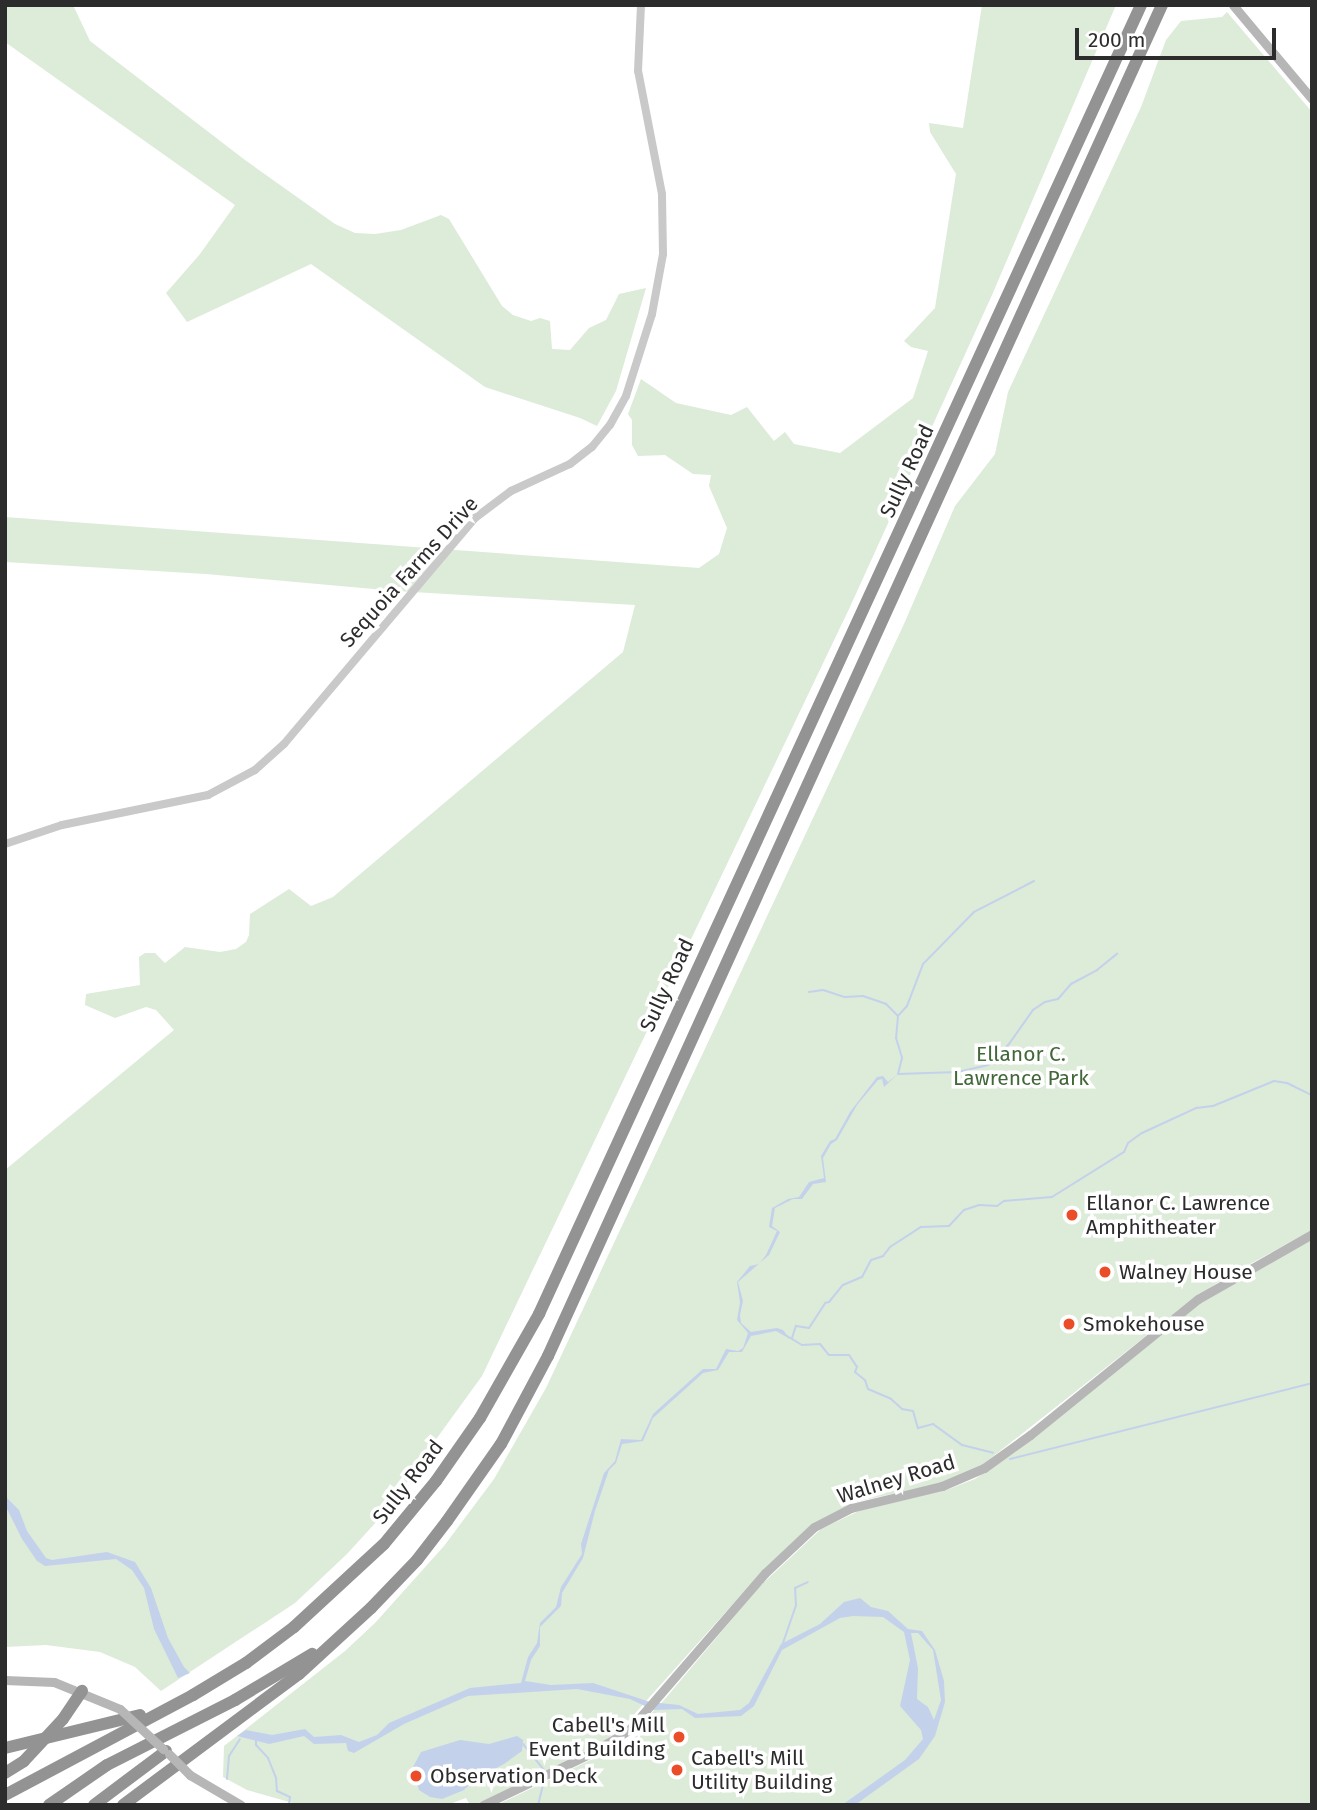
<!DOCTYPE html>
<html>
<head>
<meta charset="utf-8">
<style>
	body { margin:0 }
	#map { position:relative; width:1317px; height:1810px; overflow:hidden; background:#fff; font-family:"Fira Sans",sans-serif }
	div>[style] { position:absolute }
	.green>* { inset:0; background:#ddebd9 }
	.water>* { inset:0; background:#c4d1eb }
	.stream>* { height:2px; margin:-1px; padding:0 1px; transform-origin:1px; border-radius:1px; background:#c4d1eb }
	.tertiary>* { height:8px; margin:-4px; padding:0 4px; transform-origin:4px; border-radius:4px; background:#c9c9c9 }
	.secondary>* { height:9px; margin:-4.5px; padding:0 4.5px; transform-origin:4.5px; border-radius:4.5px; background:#b6b6b6 }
	.motorway>* { height:12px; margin:-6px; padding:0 6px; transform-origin:6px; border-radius:6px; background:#939393 }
	.secondary-bridge>* { height:9px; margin:-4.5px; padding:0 4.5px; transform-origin:4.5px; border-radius:4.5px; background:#b6b6b6 }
	.motorway-bridge>* { height:12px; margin:-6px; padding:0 6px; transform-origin:6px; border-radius:6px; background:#939393 }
	.dots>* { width:19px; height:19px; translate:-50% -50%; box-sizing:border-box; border:4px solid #fff; border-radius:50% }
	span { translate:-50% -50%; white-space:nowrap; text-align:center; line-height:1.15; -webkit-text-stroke:7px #fff; paint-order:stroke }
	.street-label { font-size:21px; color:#2c2c2c }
	.park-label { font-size:21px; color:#426839 }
	.poi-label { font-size:21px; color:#2c2c2c }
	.left { translate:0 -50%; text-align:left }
	.right { translate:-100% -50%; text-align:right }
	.frame { position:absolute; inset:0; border:7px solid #2c2c2c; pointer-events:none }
	.scale { position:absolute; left:1075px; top:28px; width:201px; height:32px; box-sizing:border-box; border:4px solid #2c2c2c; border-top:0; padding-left:9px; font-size:21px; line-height:24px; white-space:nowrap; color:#2c2c2c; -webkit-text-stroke:5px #fff; paint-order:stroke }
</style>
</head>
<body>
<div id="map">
	<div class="green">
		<i style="clip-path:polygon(5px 5px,73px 5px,90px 41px,245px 160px,335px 224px,355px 233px,375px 234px,401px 230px,441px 215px,449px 219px,502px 306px,513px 315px,531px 321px,540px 318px,550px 321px,552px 349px,570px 350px,589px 328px,606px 320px,619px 294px,646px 288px,616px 391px,597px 426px,580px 418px,485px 387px,311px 264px,187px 322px,166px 293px,200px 254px,235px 205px,5px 42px)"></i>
		<i style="clip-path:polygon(982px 5px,1116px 5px,992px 295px,849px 609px,482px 1376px,413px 1471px,398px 1498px,347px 1554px,295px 1603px,161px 1691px,135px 1667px,100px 1652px,46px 1645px,5px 1647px,5px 1170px,174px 1030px,156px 1010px,146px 1007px,115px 1018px,85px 1005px,86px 994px,140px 985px,139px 957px,145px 953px,155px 953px,165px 963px,185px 947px,220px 952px,236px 949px,246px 942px,249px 935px,250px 914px,289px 889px,311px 906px,333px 897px,623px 652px,635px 605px,396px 591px,206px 574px,5px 562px,5px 517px,699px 568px,719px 554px,727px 528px,709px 486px,711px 475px,693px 474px,665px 455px,638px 456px,632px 445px,632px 420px,628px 414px,641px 379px,676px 403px,731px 415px,747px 407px,774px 441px,785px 432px,794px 444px,840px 453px,913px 398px,928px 351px,911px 347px,904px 341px,935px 308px,956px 174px,930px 132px,929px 123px,963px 128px)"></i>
		<i style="clip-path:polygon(1227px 12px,1312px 112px,1312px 1230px,1221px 1280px,1175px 1313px,981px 1466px,942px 1483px,855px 1502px,812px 1524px,766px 1567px,630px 1719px,604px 1742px,475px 1805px,470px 1805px,466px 1798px,447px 1805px,300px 1805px,247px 1790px,223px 1777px,224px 1746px,345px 1651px,375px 1623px,444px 1546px,494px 1479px,546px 1388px,904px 624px,955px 506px,995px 454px,1008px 392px,1141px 107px,1166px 40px,1181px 21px,1222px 17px)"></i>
		<i style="clip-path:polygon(1312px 1238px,1312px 1805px,497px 1805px,632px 1740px,637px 1735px,631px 1735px,665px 1699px,758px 1588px,821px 1529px,859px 1511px,949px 1489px,975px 1479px,1018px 1450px,1198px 1305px)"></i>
	</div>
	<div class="water">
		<i style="clip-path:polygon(evenodd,898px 1074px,884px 1087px,882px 1079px,878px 1080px,857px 1105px,837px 1140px,831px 1144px,823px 1158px,826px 1182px,813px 1184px,802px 1199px,793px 1199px,775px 1208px,772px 1226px,780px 1232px,769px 1255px,738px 1282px,743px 1301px,740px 1315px,741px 1323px,751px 1332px,777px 1328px,783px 1330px,790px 1339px,776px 1331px,751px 1336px,742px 1352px,729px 1352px,718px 1370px,703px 1373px,653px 1418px,643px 1441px,622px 1444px,616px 1463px,609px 1470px,595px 1511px,583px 1558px,562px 1593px,561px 1606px,540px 1627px,540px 1646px,531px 1660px,525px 1681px,551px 1685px,593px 1683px,650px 1702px,679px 1705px,698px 1714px,740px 1710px,749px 1703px,781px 1644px,820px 1624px,844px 1602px,860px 1598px,871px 1607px,888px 1611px,908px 1629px,922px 1631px,935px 1650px,944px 1681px,945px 1702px,935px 1736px,919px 1759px,855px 1805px,842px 1805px,905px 1760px,923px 1739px,921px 1730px,900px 1706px,910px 1660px,904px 1632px,883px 1617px,853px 1616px,840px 1618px,782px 1650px,754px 1706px,741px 1716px,695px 1718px,682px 1709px,653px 1710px,630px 1699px,577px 1689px,468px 1696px,404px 1724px,354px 1753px,348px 1751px,346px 1743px,314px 1744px,304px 1736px,269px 1744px,237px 1736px,246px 1730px,272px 1735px,305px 1729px,314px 1737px,341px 1735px,359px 1742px,377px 1735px,389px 1723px,470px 1688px,521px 1683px,528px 1657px,537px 1643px,540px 1623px,556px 1607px,561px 1587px,582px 1554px,581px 1544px,593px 1507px,604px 1473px,615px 1461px,621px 1439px,641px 1440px,653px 1414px,703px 1369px,716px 1369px,726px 1349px,738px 1351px,743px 1348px,748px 1333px,737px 1320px,740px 1302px,737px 1282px,750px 1266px,759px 1264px,766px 1255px,777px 1231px,769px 1227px,772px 1208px,788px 1199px,799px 1197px,809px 1182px,824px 1178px,821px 1156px,830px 1141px,835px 1139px,850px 1112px,877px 1077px,883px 1076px,888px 1082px,898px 1074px,911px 1633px,918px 1633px,933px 1650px,941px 1700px,934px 1720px,928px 1707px,917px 1699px,918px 1668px,911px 1633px)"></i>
		<i style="clip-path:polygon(5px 1496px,19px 1510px,27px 1531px,46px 1558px,52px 1560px,107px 1552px,135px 1562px,151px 1588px,168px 1638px,184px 1667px,190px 1673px,178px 1678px,154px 1629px,144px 1588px,132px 1570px,116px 1559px,45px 1566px,37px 1561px,22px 1539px,5px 1505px)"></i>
		<i style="clip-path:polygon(517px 1736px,523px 1740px,522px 1751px,504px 1764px,483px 1775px,481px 1773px,464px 1790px,442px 1799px,430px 1797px,419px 1790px,416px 1780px,419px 1778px,413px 1767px,421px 1752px,460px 1740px,489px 1744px)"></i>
	</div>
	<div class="stream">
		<i style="left:1034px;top:881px;width:68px;rotate:152.7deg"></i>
		<i style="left:974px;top:912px;width:73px;rotate:134.4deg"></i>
		<i style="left:923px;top:964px;width:45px;rotate:110.9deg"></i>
		<i style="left:907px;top:1006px;width:13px;rotate:132deg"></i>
		<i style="left:898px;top:1016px;width:22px;rotate:95deg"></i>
		<i style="left:896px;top:1038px;width:21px;rotate:73deg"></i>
		<i style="left:902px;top:1058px;width:16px;rotate:104deg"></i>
		<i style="left:898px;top:1074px;width:60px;rotate:-1.9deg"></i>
		<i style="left:958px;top:1072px;width:31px;rotate:-13deg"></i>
		<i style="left:988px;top:1065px;width:30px;rotate:-45deg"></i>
		<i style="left:1009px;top:1044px;width:42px;rotate:-54.8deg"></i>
		<i style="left:1033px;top:1010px;width:14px;rotate:-34deg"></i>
		<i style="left:1045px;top:1002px;width:13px;rotate:-13deg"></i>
		<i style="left:1058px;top:999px;width:20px;rotate:-49deg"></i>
		<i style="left:1071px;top:984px;width:30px;rotate:-28deg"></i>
		<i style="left:1097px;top:970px;width:26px;rotate:-39deg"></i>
		<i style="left:809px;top:992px;width:14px;rotate:-8deg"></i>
		<i style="left:823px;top:990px;width:23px;rotate:18deg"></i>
		<i style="left:845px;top:997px;width:18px;rotate:-3deg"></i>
		<i style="left:863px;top:996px;width:24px;rotate:19deg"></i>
		<i style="left:886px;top:1004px;width:16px;rotate:45deg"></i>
		<i style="left:787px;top:1336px;width:17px;rotate:31deg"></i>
		<i style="left:802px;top:1345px;width:18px;rotate:-3deg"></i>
		<i style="left:820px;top:1344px;width:14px;rotate:51deg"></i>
		<i style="left:829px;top:1355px;width:20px"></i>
		<i style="left:849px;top:1355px;width:14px;rotate:56deg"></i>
		<i style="left:857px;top:1367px;width:5px;rotate:112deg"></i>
		<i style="left:855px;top:1372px;width:13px;rotate:39deg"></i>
		<i style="left:865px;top:1380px;width:9px;rotate:72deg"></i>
		<i style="left:868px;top:1389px;width:25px;rotate:23deg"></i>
		<i style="left:891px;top:1399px;width:15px;rotate:42deg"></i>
		<i style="left:902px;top:1409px;width:11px;rotate:10deg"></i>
		<i style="left:913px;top:1411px;width:18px;rotate:74deg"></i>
		<i style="left:918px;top:1428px;width:16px;rotate:-15deg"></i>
		<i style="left:933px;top:1424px;width:36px;rotate:36deg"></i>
		<i style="left:962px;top:1445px;width:32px;rotate:14deg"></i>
		<i style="left:792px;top:1338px;width:13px;rotate:-72deg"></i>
		<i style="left:796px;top:1326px;width:13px;rotate:9deg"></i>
		<i style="left:809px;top:1328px;width:30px;rotate:-57deg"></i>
		<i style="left:825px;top:1303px;width:4px;rotate:-14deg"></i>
		<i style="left:829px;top:1302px;width:22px;rotate:-51deg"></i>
		<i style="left:843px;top:1285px;width:21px;rotate:-23deg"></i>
		<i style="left:862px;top:1277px;width:19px;rotate:-62deg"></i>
		<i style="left:871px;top:1260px;width:13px;rotate:-18deg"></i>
		<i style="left:883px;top:1256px;width:11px;rotate:-52deg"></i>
		<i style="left:890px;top:1247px;width:37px;rotate:-33deg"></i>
		<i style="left:921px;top:1227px;width:28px;rotate:-2deg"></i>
		<i style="left:949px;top:1226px;width:22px;rotate:-47deg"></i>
		<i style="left:964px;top:1210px;width:16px;rotate:-18deg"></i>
		<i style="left:979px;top:1205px;width:18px;rotate:3deg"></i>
		<i style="left:997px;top:1206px;width:9px;rotate:-36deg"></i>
		<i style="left:1004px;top:1201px;width:48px;rotate:-4.8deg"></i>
		<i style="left:1052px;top:1197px;width:85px;rotate:-32deg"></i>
		<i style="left:1124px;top:1152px;width:10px;rotate:-66deg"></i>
		<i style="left:1128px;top:1143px;width:17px;rotate:-36deg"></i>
		<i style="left:1142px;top:1133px;width:60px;rotate:-24.8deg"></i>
		<i style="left:1196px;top:1108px;width:17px;rotate:-7deg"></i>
		<i style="left:1213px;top:1106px;width:66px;rotate:-22.3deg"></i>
		<i style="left:1274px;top:1081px;width:13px;rotate:9deg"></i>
		<i style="left:1287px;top:1083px;width:28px;rotate:26deg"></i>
		<i style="left:1010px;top:1459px;width:311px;rotate:-14.1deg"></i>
		<i style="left:783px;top:1643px;width:39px;rotate:-71deg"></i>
		<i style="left:796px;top:1606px;width:18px;rotate:-93deg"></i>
		<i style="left:795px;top:1588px;width:14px;rotate:-25deg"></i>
		<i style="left:256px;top:1739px;width:6px;rotate:90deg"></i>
		<i style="left:256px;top:1745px;width:18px;rotate:47deg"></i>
		<i style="left:268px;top:1758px;width:22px;rotate:68deg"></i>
		<i style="left:276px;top:1778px;width:13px;rotate:86deg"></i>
		<i style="left:277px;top:1791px;width:14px;rotate:25deg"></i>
		<i style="left:290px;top:1797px;width:8px;rotate:97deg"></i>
		<i style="left:523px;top:1744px;width:33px;rotate:51deg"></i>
		<i style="left:227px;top:1779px;width:23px;rotate:-85deg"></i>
		<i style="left:229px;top:1756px;width:20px;rotate:-57deg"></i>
		<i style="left:538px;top:1805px;width:25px;rotate:-76deg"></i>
	</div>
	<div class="tertiary">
		<i style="left:5px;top:844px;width:60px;rotate:-18.4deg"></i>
		<i style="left:62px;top:825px;width:149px;rotate:-11.6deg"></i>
		<i style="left:208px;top:795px;width:53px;rotate:-28deg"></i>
		<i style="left:255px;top:770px;width:39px;rotate:-42deg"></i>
		<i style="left:284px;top:744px;width:296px;rotate:-49.8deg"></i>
		<i style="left:475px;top:518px;width:45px;rotate:-36.9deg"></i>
		<i style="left:511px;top:491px;width:65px;rotate:-24.6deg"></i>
		<i style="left:570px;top:464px;width:28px;rotate:-38deg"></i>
		<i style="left:592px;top:447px;width:28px;rotate:-51deg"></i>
		<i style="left:610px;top:425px;width:33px;rotate:-61deg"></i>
		<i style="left:626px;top:396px;width:86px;rotate:-72.4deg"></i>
		<i style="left:652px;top:314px;width:61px;rotate:-79.6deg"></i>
		<i style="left:663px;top:254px;width:60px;rotate:-91deg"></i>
		<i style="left:662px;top:194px;width:125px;rotate:-101deg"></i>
		<i style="left:638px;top:71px;width:66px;rotate:-87.4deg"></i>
	</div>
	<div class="secondary">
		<i style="left:1233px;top:5px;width:123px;rotate:50deg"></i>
		<i style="left:5px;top:1680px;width:49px;rotate:2.3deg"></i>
		<i style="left:54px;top:1682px;width:71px;rotate:22.2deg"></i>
		<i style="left:190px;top:1775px;width:59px;rotate:30.5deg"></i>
		<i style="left:483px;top:1805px;width:118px;rotate:-25.7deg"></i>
		<i style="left:589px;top:1754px;width:47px;rotate:-31deg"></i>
		<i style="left:629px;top:1730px;width:208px;rotate:-49.1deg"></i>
		<i style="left:765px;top:1573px;width:67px;rotate:-43.2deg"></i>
		<i style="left:814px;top:1527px;width:42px;rotate:-27.2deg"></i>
		<i style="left:851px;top:1508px;width:94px;rotate:-13.6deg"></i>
		<i style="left:942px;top:1486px;width:46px;rotate:-23.2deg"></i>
		<i style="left:984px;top:1468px;width:57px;rotate:-35.7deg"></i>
		<i style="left:1030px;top:1435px;width:216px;rotate:-39deg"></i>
		<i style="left:1198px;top:1299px;width:131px;rotate:-29.7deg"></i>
	</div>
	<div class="motorway">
		<i style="left:63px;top:1719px;width:34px;rotate:-56deg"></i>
		<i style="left:5px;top:1748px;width:139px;rotate:-13.7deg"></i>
		<i style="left:5px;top:1773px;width:22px;rotate:-32deg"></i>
		<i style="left:5px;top:1795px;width:213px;rotate:-28deg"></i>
		<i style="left:193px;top:1695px;width:62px;rotate:-31.1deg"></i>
		<i style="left:246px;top:1663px;width:60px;rotate:-36.9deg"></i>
		<i style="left:294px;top:1627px;width:122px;rotate:-42.7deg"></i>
		<i style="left:384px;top:1544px;width:82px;rotate:-50.5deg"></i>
		<i style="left:436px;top:1481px;width:77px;rotate:-55.1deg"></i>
		<i style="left:480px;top:1418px;width:120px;rotate:-60.4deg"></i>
		<i style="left:539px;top:1314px;width:1441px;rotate:-65.3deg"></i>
		<i style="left:49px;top:1805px;width:70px;rotate:-34.6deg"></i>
		<i style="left:107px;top:1765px;width:144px;rotate:-26.9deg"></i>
		<i style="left:235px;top:1700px;width:90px;rotate:-30.9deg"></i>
		<i style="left:94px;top:1805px;width:90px;rotate:-36.9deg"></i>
		<i style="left:123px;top:1805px;width:219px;rotate:-36.7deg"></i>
		<i style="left:299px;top:1674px;width:98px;rotate:-42.5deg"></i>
		<i style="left:371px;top:1608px;width:66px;rotate:-46.2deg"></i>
		<i style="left:417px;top:1560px;width:49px;rotate:-52.4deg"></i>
		<i style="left:447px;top:1521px;width:94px;rotate:-55deg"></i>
		<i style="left:501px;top:1444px;width:100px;rotate:-61.9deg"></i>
		<i style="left:548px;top:1356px;width:1484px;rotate:-65.56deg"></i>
	</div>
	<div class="secondary-bridge">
		<i style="left:120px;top:1709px;width:59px;rotate:42.9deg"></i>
		<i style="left:169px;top:1754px;width:30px;rotate:45deg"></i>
	</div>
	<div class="motorway-bridge">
		<i style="left:24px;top:1761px;width:57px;rotate:-47.1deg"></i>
	</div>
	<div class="dots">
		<i style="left:1072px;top:1215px;background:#ea4d27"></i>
		<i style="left:1105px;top:1272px;background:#ea4d27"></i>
		<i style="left:1069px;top:1324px;background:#ea4d27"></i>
		<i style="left:679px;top:1737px;background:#ea4d27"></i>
		<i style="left:677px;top:1770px;background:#ea4d27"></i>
		<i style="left:416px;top:1776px;background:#ea4d27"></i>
	</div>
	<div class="street-label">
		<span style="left:907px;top:471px;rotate:-65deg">Sully Road</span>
		<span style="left:409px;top:572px;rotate:-48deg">Sequoia Farms Drive</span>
		<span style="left:667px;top:985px;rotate:-65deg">Sully Road</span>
		<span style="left:896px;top:1479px;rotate:-17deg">Walney Road</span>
		<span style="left:408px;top:1482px;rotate:-52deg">Sully Road</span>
	</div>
	<div class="park-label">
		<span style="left:1021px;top:1066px">Ellanor C.<br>Lawrence Park</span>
	</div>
	<div class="poi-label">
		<span class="left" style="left:1086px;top:1215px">Ellanor C. Lawrence<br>Amphitheater</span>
		<span class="left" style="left:1119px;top:1272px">Walney House</span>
		<span class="left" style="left:1083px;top:1324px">Smokehouse</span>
		<span class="right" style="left:665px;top:1737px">Cabell's Mill<br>Event Building</span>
		<span class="left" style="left:691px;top:1770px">Cabell's Mill<br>Utility Building</span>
		<span class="left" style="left:430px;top:1776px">Observation Deck</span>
	</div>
	<div class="frame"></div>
	<div class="scale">200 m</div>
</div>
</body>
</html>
